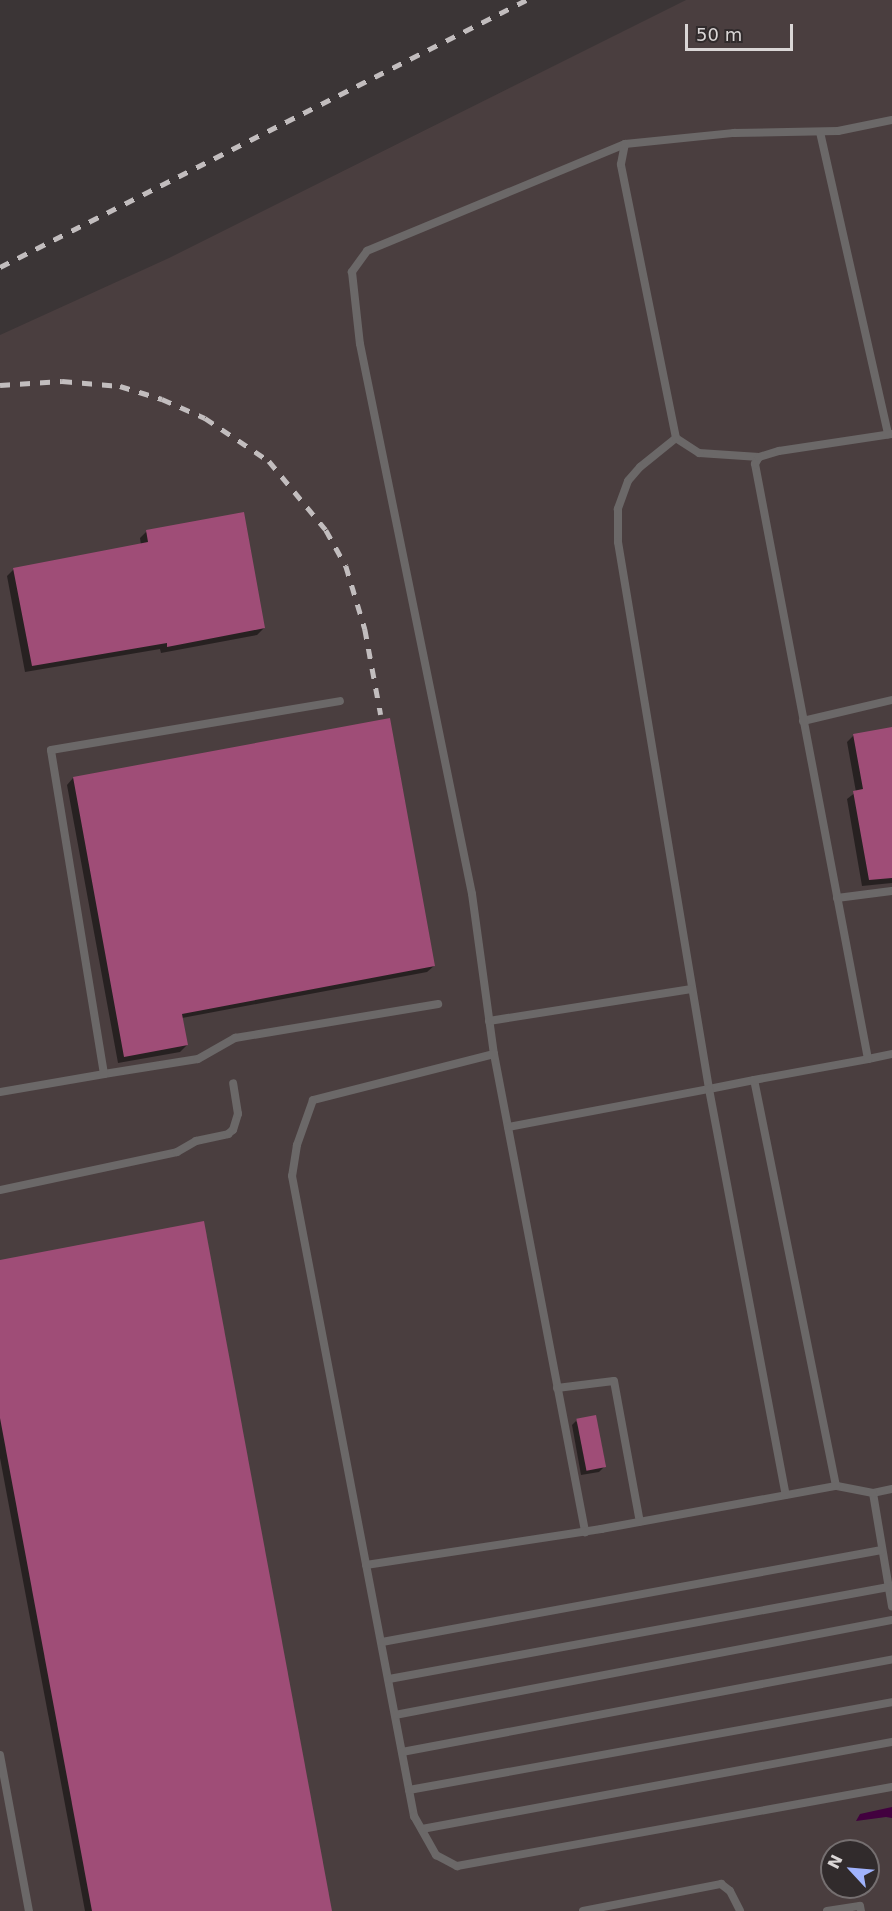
<!DOCTYPE html>
<html>
<head>
<meta charset="utf-8">
<style>
	body { margin:0 }
	#map { position:relative; width:892px; height:1911px; overflow:hidden; background:#3b3536; font-family:"DejaVu Sans",sans-serif }
	div>[style] { position:absolute }
	.built>* { inset:0; background:#4a3e3f }
	.water>* { inset:0; background:#42013f }
	.shadow>* { inset:0; background:#0007 }
	.building>* { inset:0; background:#9f4d77; transform-origin:0 0 }
	.lane>* { height:8px; margin:-4px; padding:0 4px; transform-origin:4px; border-radius:4px; background:#6b6868 }
	.rail>* { height:4.5px; margin-top:-2.25px; transform-origin:0; background:repeating-linear-gradient(90deg,#c2bdbe 0 10px,transparent 0 20px) }
	span { translate:-50% -50%; white-space:nowrap; text-align:center; line-height:1.15; -webkit-text-stroke:4.5px #312b2c; paint-order:stroke }
	.north { position:absolute; left:820px; top:1839px; width:60px; height:60px; box-sizing:border-box; background:#312b2c; border:2px solid #756f70; border-radius:50%; rotate:296deg; font-size:16px; font-weight:700; line-height:24px; text-align:center; color:#dad6d6 }
	.north::after { content:''; display:block; margin:auto; width:21px; height:27px; background:#a0b3fd; clip-path:polygon(50% 0,100% 100%,50% 72%,0 100%) }
	.scale { position:absolute; left:685px; top:24px; width:108px; height:27px; box-sizing:border-box; border:3px solid #dad6d6; border-top:0; padding-left:8px; font-size:18px; line-height:21px; white-space:nowrap; color:#dad6d6; -webkit-text-stroke:4px #312b2c; paint-order:stroke }
</style>
</head>
<body>
<div id="map">
	<div class="built">
		<i style="clip-path:polygon(evenodd,686px 0,892px 0,892px 1911px,0 1911px,0 335px,169px 258px,686px 0,832px 1851px,868px 1851px,868px 1887px,832px 1887px,832px 1851px)"></i>
	</div>
	<div class="water">
		<i style="clip-path:polygon(892px 1807px,892px 1818px,886px 1817px,856px 1821px,860px 1814px)"></i>
	</div>
	<div class="shadow">
		<i style="clip-path:polygon(146px 532px,264px 628px,257px 635px,161px 653px,160px 649px,25px 672px,7px 576px,14px 569px,141px 545px,140px 538px)"></i>
		<i style="clip-path:polygon(892px 728px,892px 883px,862px 886px,847px 799px,856px 792px,847px 742px,854px 735px)"></i>
		<i style="clip-path:polygon(73px 778px,434px 966px,427px 972px,182px 1018px,187px 1045px,180px 1052px,118px 1063px,67px 785px)"></i>
		<i style="clip-path:polygon(0 1261px,331px 1911px,85px 1911px,0 1458px)"></i>
		<i style="clip-path:polygon(576px 1421px,604px 1467px,599px 1472px,581px 1475px,572px 1425px)"></i>
	</div>
	<div class="building">
		<i style="clip-path:polygon(244px 512px,265px 628px,167px 647px,167px 643px,32px 666px,13px 568px,148px 542px,146px 530px)"></i>
		<i style="clip-path:polygon(390px 718px,435px 966px,182px 1014px,188px 1045px,124px 1057px,73px 777px)"></i>
		<i style="clip-path:polygon(892px 727px,892px 878px,869px 880px,853px 791px,863px 789px,853px 734px)"></i>
		<i style="clip-path:polygon(204px 1221px,332px 1911px,92px 1911px,0 1418px,0 1260px)"></i>
		<i style="left:596px;top:1415px;width:53px;height:20px;rotate:79deg"></i>
	</div>
	<div class="lane">
		<i style="left:820px;top:132px;width:310px;rotate:77.3deg"></i>
		<i style="left:625px;top:144px;width:279px;rotate:157.5deg"></i>
		<i style="left:367px;top:251px;width:26px;rotate:126deg"></i>
		<i style="left:352px;top:272px;width:72px;rotate:83.7deg"></i>
		<i style="left:360px;top:344px;width:561px;rotate:78.49deg"></i>
		<i style="left:472px;top:894px;width:162px;rotate:82.2deg"></i>
		<i style="left:494px;top:1054px;width:187px;rotate:165.7deg"></i>
		<i style="left:313px;top:1100px;width:48px;rotate:109.6deg"></i>
		<i style="left:297px;top:1145px;width:31px;rotate:99deg"></i>
		<i style="left:292px;top:1176px;width:652px;rotate:79.21deg"></i>
		<i style="left:414px;top:1816px;width:45px;rotate:60.6deg"></i>
		<i style="left:436px;top:1855px;width:24px;rotate:28deg"></i>
		<i style="left:457px;top:1866px;width:442px;rotate:-10.3deg"></i>
		<i style="left:676px;top:438px;width:46px;rotate:141.1deg"></i>
		<i style="left:640px;top:467px;width:18px;rotate:131deg"></i>
		<i style="left:628px;top:481px;width:30px;rotate:110deg"></i>
		<i style="left:618px;top:509px;width:33px;rotate:90deg"></i>
		<i style="left:618px;top:542px;width:555px;rotate:80.55deg"></i>
		<i style="left:709px;top:1089px;width:46px;rotate:-11.3deg"></i>
		<i style="left:759px;top:457px;width:60px;rotate:-176.2deg"></i>
		<i style="left:699px;top:453px;width:27px;rotate:-147deg"></i>
		<i style="left:676px;top:438px;width:279px;rotate:-101.4deg"></i>
		<i style="left:621px;top:164px;width:20px;rotate:-79deg"></i>
		<i style="left:625px;top:144px;width:110px;rotate:-5.8deg"></i>
		<i style="left:734px;top:133px;width:104px;rotate:-1.1deg"></i>
		<i style="left:838px;top:131px;width:55px;rotate:-11.5deg"></i>
		<i style="left:803px;top:721px;width:91px;rotate:-13.3deg"></i>
		<i style="left:837px;top:898px;width:55px;rotate:-7.3deg"></i>
		<i style="left:489px;top:1021px;width:205px;rotate:-9deg"></i>
		<i style="left:494px;top:1054px;width:487px;rotate:79.2deg"></i>
		<i style="left:868px;top:1059px;width:25px;rotate:-12deg"></i>
		<i style="left:104px;top:1074px;width:95px;rotate:-9.1deg"></i>
		<i style="left:198px;top:1059px;width:43px;rotate:-29.6deg"></i>
		<i style="left:235px;top:1038px;width:206px;rotate:-9.5deg"></i>
		<i style="left:0;top:1092px;width:106px;rotate:-9.8deg"></i>
		<i style="left:104px;top:1074px;width:328px;rotate:-99.3deg"></i>
		<i style="left:51px;top:750px;width:293px;rotate:-9.6deg"></i>
		<i style="left:508px;top:1127px;width:205px;rotate:-10.7deg"></i>
		<i style="left:709px;top:1089px;width:413px;rotate:79.3deg"></i>
		<i style="left:0;top:1190px;width:181px;rotate:-12.1deg"></i>
		<i style="left:177px;top:1152px;width:22px;rotate:-30deg"></i>
		<i style="left:196px;top:1141px;width:33px;rotate:-12deg"></i>
		<i style="left:228px;top:1134px;width:6px;rotate:-39deg"></i>
		<i style="left:233px;top:1130px;width:17px;rotate:-73deg"></i>
		<i style="left:238px;top:1114px;width:31px;rotate:-99deg"></i>
		<i style="left:557px;top:1388px;width:57px;rotate:-7deg"></i>
		<i style="left:614px;top:1381px;width:143px;rotate:79.6deg"></i>
		<i style="left:892px;top:1489px;width:19px;rotate:168deg"></i>
		<i style="left:873px;top:1493px;width:115px;rotate:80.5deg"></i>
		<i style="left:873px;top:1493px;width:38px;rotate:-169deg"></i>
		<i style="left:836px;top:1486px;width:414px;rotate:-101.4deg"></i>
		<i style="left:754px;top:1080px;width:116px;rotate:-10.4deg"></i>
		<i style="left:868px;top:1059px;width:606px;rotate:-100.75deg"></i>
		<i style="left:755px;top:464px;width:8px;rotate:-60deg"></i>
		<i style="left:759px;top:457px;width:21px;rotate:-17deg"></i>
		<i style="left:779px;top:451px;width:114px;rotate:-8.6deg"></i>
		<i style="left:366px;top:1565px;width:238px;rotate:-8.7deg"></i>
		<i style="left:601px;top:1529px;width:239px;rotate:-10.4deg"></i>
		<i style="left:382px;top:1642px;width:508px;rotate:-10.43deg"></i>
		<i style="left:389px;top:1679px;width:508px;rotate:-10.43deg"></i>
		<i style="left:395px;top:1715px;width:506px;rotate:-10.82deg"></i>
		<i style="left:402px;top:1752px;width:499px;rotate:-10.7deg"></i>
		<i style="left:0;top:1755px;width:159px;rotate:79.5deg"></i>
		<i style="left:409px;top:1790px;width:491px;rotate:-10.3deg"></i>
		<i style="left:422px;top:1829px;width:478px;rotate:-10.5deg"></i>
		<i style="left:583px;top:1911px;width:141px;rotate:-11.1deg"></i>
		<i style="left:721px;top:1884px;width:11px;rotate:38deg"></i>
		<i style="left:730px;top:1891px;width:22px;rotate:63deg"></i>
		<i style="left:827px;top:1911px;width:33px;rotate:-9deg"></i>
		<i style="left:860px;top:1906px;width:5px;rotate:79deg"></i>
	</div>
	<div class="rail">
		<i style="left:0;top:267px;width:590px;rotate:-26.91deg"></i>
		<i style="left:0;top:385px;width:62px;rotate:-3.7deg"></i>
		<i style="left:62px;top:381px;width:58px;rotate:4.9deg"></i>
		<i style="left:120px;top:386px;width:44px;rotate:17.2deg"></i>
		<i style="left:162px;top:399px;width:47px;rotate:23.8deg"></i>
		<i style="left:205px;top:418px;width:77px;rotate:33.9deg"></i>
		<i style="left:269px;top:461px;width:89px;rotate:50.4deg"></i>
		<i style="left:326px;top:530px;width:41px;rotate:60.9deg"></i>
		<i style="left:346px;top:566px;width:66px;rotate:73.2deg"></i>
		<i style="left:365px;top:629px;width:87px;rotate:79.5deg"></i>
	</div>
	<div class="north">N</div>
	<div class="scale">50 m</div>
</div>
</body>
</html>
